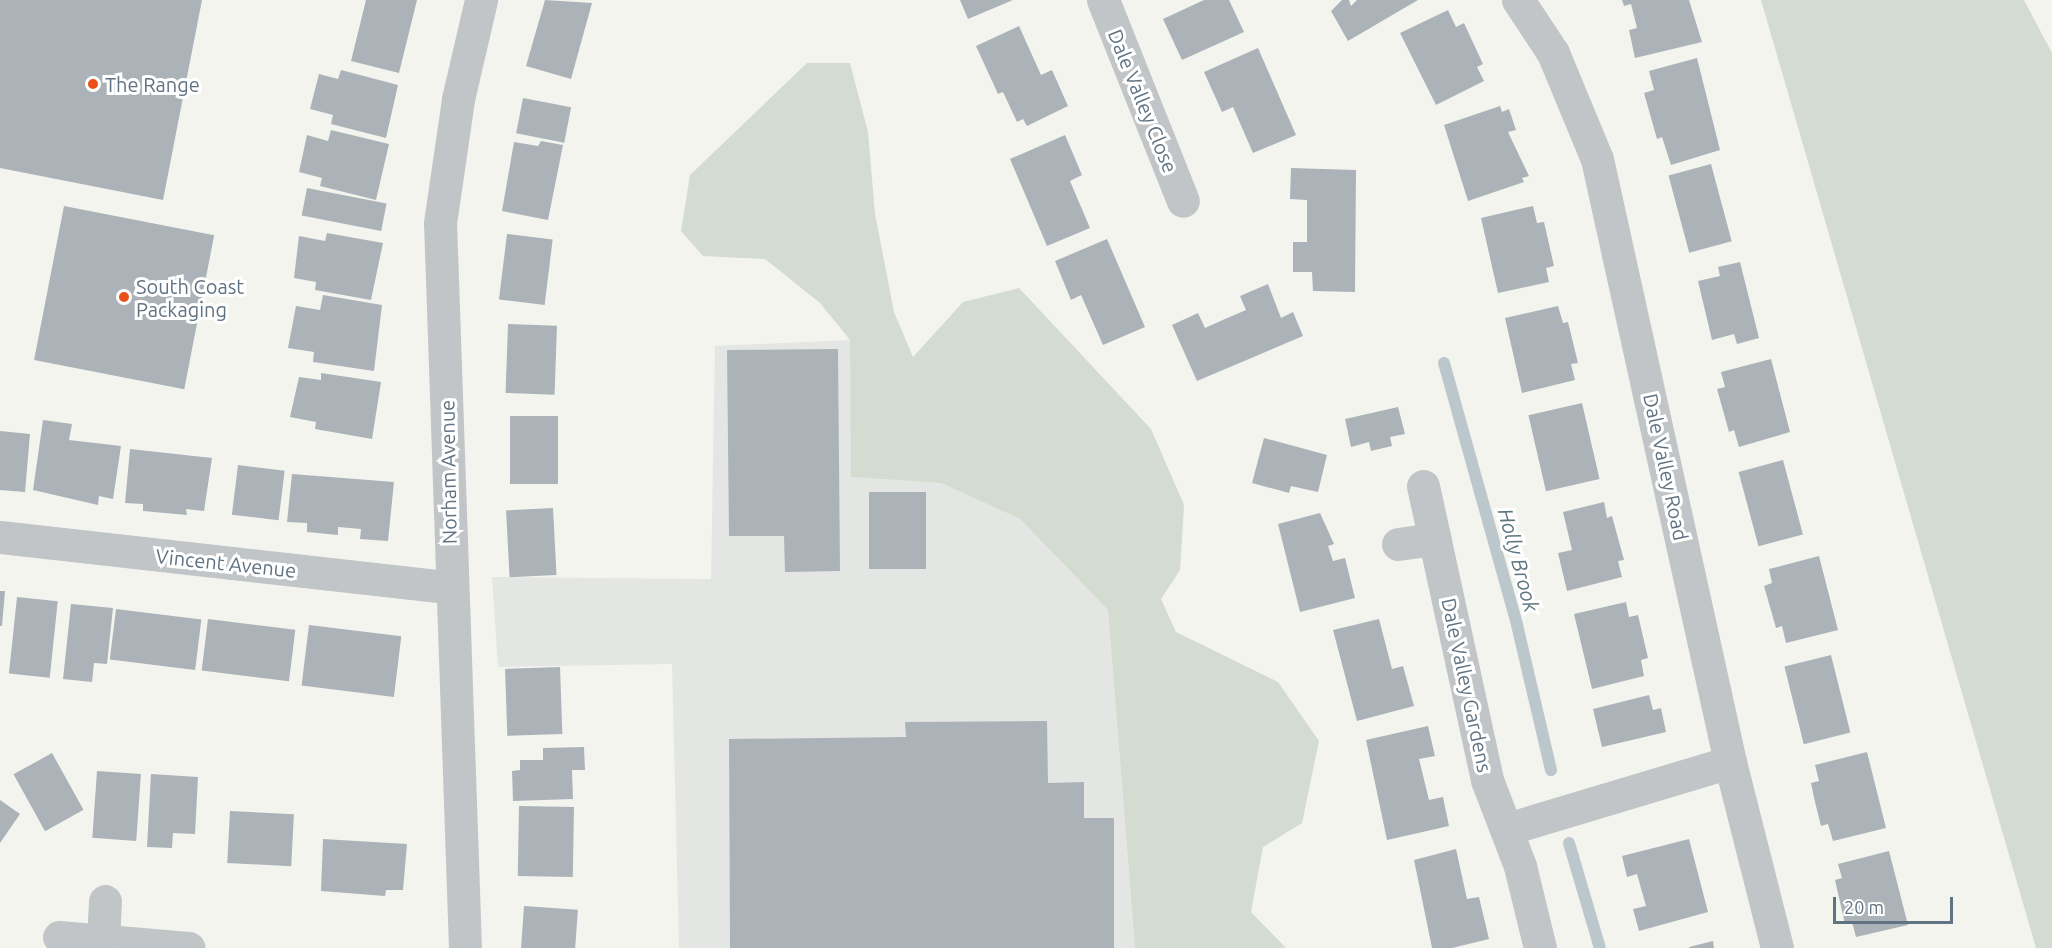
<!DOCTYPE html>
<html>
<head>
<meta charset="utf-8">
<style>
	body { margin:0 }
	#map { position:relative; width:2052px; height:948px; overflow:hidden; background:#f4f4ef; font-family:Ubuntu,sans-serif }
	div>[style] { position:absolute }
	.built>* { inset:0; background:#e4e6e3 }
	.green>* { inset:0; background:#d4dbd0 }
	.stream>* { height:12px; margin:-6px; padding:0 6px; transform-origin:6px; border-radius:6px; background:#bcc7cc }
	.building>* { inset:0; background:#abb3b8; transform-origin:0 0 }
	.minor>* { height:33px; margin:-16.5px; padding:0 16.5px; transform-origin:16.5px; border-radius:16.5px; background:#c1c5c8 }
	.dots>* { width:16px; height:16px; translate:-50% -50%; box-sizing:border-box; border:3px solid #fff; border-radius:50% }
	span { translate:-50% -50%; white-space:nowrap; text-align:center; line-height:1.15; -webkit-text-stroke:6px #fff; paint-order:stroke }
	.poi-label { font-size:20px; color:#617382 }
	.left { translate:0 -50%; text-align:left }
	.street-label { font-size:20px; color:#617382 }
	.water-label { font-size:21px; color:#5d7680; font-style:italic }
	.scale { position:absolute; left:1833px; top:897px; width:120px; height:27px; box-sizing:border-box; border:3px solid #617382; border-top:0; padding-left:8px; font-size:18px; line-height:21px; white-space:nowrap; color:#617382; -webkit-text-stroke:4px #fff; paint-order:stroke }
</style>
</head>
<body>
<div id="map">
	<div class="built">
		<i style="clip-path:polygon(850px 340px,852px 477px,941px 483px,1020px 519px,1108px 610px,1135px 948px,679px 948px,672px 664px,498px 667px,492px 577px,711px 579px,715px 346px)"></i>
	</div>
	<div class="green">
		<i style="clip-path:polygon(1761px 0,2024px 0,2052px 53px,2052px 948px,2036px 948px)"></i>
		<i style="clip-path:polygon(807px 63px,850px 63px,868px 132px,875px 214px,894px 312px,913px 357px,963px 302px,1019px 288px,1151px 429px,1184px 505px,1180px 570px,1161px 599px,1176px 632px,1278px 682px,1319px 741px,1302px 823px,1263px 847px,1251px 912px,1286px 948px,1135px 948px,1108px 610px,1020px 519px,941px 483px,851px 477px,850px 340px,820px 303px,765px 259px,703px 256px,681px 231px,690px 175px)"></i>
	</div>
	<div class="stream">
		<i style="left:1444px;top:363px;width:272px;rotate:74.4deg"></i>
		<i style="left:1517px;top:625px;width:149px;rotate:76.8deg"></i>
		<i style="left:1569px;top:843px;width:109px;rotate:73.6deg"></i>
	</div>
	<div class="building">
		<i style="clip-path:polygon(0 0,202px 0,163px 200px,0 168px)"></i>
		<i style="clip-path:polygon(366px 0,417px 0,399px 73px,351px 61px)"></i>
		<i style="clip-path:polygon(545px 0,592px 3px,571px 79px,526px 66px)"></i>
		<i style="clip-path:polygon(960px 0,1013px 0,968px 19px)"></i>
		<i style="clip-path:polygon(1204px 0,1229px 0,1244px 32px,1182px 60px,1163px 19px)"></i>
		<i style="clip-path:polygon(1342px 0,1349px 0,1351px 6px,1357px 0,1418px 0,1348px 41px,1331px 11px)"></i>
		<i style="clip-path:polygon(1622px 0,1689px 0,1702px 42px,1635px 58px,1629px 30px,1637px 28px,1631px 4px,1624px 6px)"></i>
		<i style="clip-path:polygon(1448px 10px,1456px 27px,1464px 23px,1483px 64px,1477px 67px,1484px 81px,1436px 105px,1400px 33px)"></i>
		<i style="clip-path:polygon(1019px 26px,1041px 75px,1052px 70px,1068px 106px,1027px 126px,1023px 119px,1017px 122px,1003px 92px,998px 94px,976px 46px)"></i>
		<i style="clip-path:polygon(1258px 48px,1296px 135px,1253px 153px,1233px 107px,1222px 112px,1204px 72px)"></i>
		<i style="clip-path:polygon(1697px 58px,1720px 150px,1671px 165px,1662px 137px,1657px 139px,1644px 93px,1654px 90px,1649px 71px)"></i>
		<i style="clip-path:polygon(341px 70px,398px 85px,386px 138px,331px 124px,333px 115px,310px 109px,319px 74px,338px 79px)"></i>
		<i style="left:523px;top:98px;width:49px;height:36px;rotate:11deg"></i>
		<i style="clip-path:polygon(1500px 106px,1502px 112px,1509px 109px,1516px 130px,1508px 132px,1529px 176px,1522px 178px,1524px 182px,1468px 201px,1444px 125px)"></i>
		<i style="clip-path:polygon(331px 130px,389px 144px,376px 200px,320px 186px,322px 178px,299px 172px,307px 135px,328px 141px)"></i>
		<i style="clip-path:polygon(1065px 135px,1082px 175px,1070px 181px,1090px 228px,1047px 246px,1010px 159px)"></i>
		<i style="clip-path:polygon(541px 141px,563px 145px,548px 220px,502px 211px,514px 142px,538px 146px)"></i>
		<i style="left:1711px;top:164px;width:80px;height:44px;rotate:75deg"></i>
		<i style="clip-path:polygon(1291px 168px,1356px 170px,1355px 292px,1313px 291px,1312px 272px,1293px 272px,1293px 242px,1307px 242px,1307px 200px,1290px 199px)"></i>
		<i style="left:307px;top:188px;width:81px;height:28px;rotate:11deg"></i>
		<i style="left:64px;top:206px;width:153px;height:157px;rotate:11deg"></i>
		<i style="clip-path:polygon(1533px 206px,1537px 223px,1544px 222px,1554px 266px,1546px 268px,1549px 282px,1498px 293px,1481px 218px)"></i>
		<i style="clip-path:polygon(327px 233px,383px 243px,371px 300px,315px 290px,316px 282px,294px 278px,299px 236px,325px 241px)"></i>
		<i style="left:507px;top:234px;width:46px;height:66px;rotate:7deg"></i>
		<i style="clip-path:polygon(1107px 239px,1145px 327px,1103px 345px,1081px 295px,1071px 300px,1055px 261px)"></i>
		<i style="clip-path:polygon(1740px 262px,1759px 338px,1737px 344px,1734px 334px,1712px 340px,1698px 281px,1720px 276px,1718px 267px)"></i>
		<i style="clip-path:polygon(1268px 284px,1281px 318px,1293px 312px,1303px 336px,1197px 381px,1172px 325px,1198px 313px,1205px 328px,1225px 319px,1246px 310px,1240px 296px)"></i>
		<i style="clip-path:polygon(323px 295px,382px 305px,374px 371px,313px 362px,314px 352px,288px 348px,296px 306px,320px 310px)"></i>
		<i style="clip-path:polygon(1558px 306px,1563px 323px,1568px 322px,1578px 363px,1571px 364px,1575px 380px,1522px 393px,1505px 318px)"></i>
		<i style="left:508px;top:324px;width:49px;height:69px;rotate:2deg"></i>
		<i style="clip-path:polygon(838px 349px,840px 571px,785px 572px,784px 536px,729px 536px,727px 350px)"></i>
		<i style="clip-path:polygon(1771px 359px,1790px 432px,1739px 447px,1734px 430px,1729px 432px,1717px 389px,1725px 387px,1721px 372px)"></i>
		<i style="clip-path:polygon(321px 373px,381px 382px,372px 439px,315px 429px,316px 422px,290px 417px,299px 377px,321px 380px)"></i>
		<i style="left:1582px;top:403px;width:78px;height:55px;rotate:77deg"></i>
		<i style="clip-path:polygon(1398px 407px,1405px 434px,1390px 437px,1392px 446px,1371px 451px,1369px 442px,1351px 447px,1345px 419px)"></i>
		<i style="left:510px;top:416px;width:48px;height:68px"></i>
		<i style="clip-path:polygon(43px 420px,72px 424px,69px 440px,121px 446px,113px 499px,99px 496px,98px 505px,33px 490px)"></i>
		<i style="clip-path:polygon(0 431px,30px 434px,25px 492px,0 490px)"></i>
		<i style="clip-path:polygon(1264px 438px,1327px 455px,1318px 492px,1291px 486px,1289px 493px,1252px 483px)"></i>
		<i style="clip-path:polygon(130px 449px,212px 458px,204px 511px,186px 509px,187px 515px,143px 511px,143px 504px,125px 503px)"></i>
		<i style="left:1783px;top:460px;width:77px;height:46px;rotate:75deg"></i>
		<i style="left:238px;top:465px;width:47px;height:50px;rotate:7deg"></i>
		<i style="clip-path:polygon(292px 474px,394px 482px,388px 541px,360px 539px,361px 529px,338px 527px,338px 535px,307px 532px,307px 523px,287px 522px)"></i>
		<i style="left:869px;top:492px;width:57px;height:77px"></i>
		<i style="clip-path:polygon(1604px 502px,1607px 518px,1612px 516px,1624px 560px,1618px 561px,1622px 577px,1567px 591px,1558px 553px,1572px 550px,1563px 512px)"></i>
		<i style="left:553px;top:508px;width:67px;height:47px;rotate:87deg"></i>
		<i style="clip-path:polygon(1320px 513px,1334px 544px,1328px 546px,1333px 561px,1345px 558px,1355px 598px,1300px 612px,1278px 524px)"></i>
		<i style="clip-path:polygon(1819px 556px,1838px 630px,1786px 643px,1782px 626px,1776px 628px,1764px 586px,1772px 583px,1769px 569px)"></i>
		<i style="clip-path:polygon(0 591px,5px 591px,2px 626px,0 626px)"></i>
		<i style="left:17px;top:597px;width:41px;height:77px;rotate:6deg"></i>
		<i style="clip-path:polygon(1626px 602px,1629px 617px,1638px 615px,1648px 658px,1641px 660px,1644px 676px,1592px 689px,1574px 614px)"></i>
		<i style="clip-path:polygon(71px 604px,113px 608px,107px 664px,94px 663px,92px 682px,63px 679px)"></i>
		<i style="left:116px;top:609px;width:86px;height:51px;rotate:7deg"></i>
		<i style="left:208px;top:619px;width:88px;height:52px;rotate:7deg"></i>
		<i style="clip-path:polygon(1379px 619px,1392px 669px,1403px 666px,1414px 706px,1357px 721px,1333px 630px)"></i>
		<i style="left:309px;top:625px;width:93px;height:61px;rotate:7deg"></i>
		<i style="left:1831px;top:655px;width:80px;height:48px;rotate:76deg"></i>
		<i style="left:560px;top:667px;width:67px;height:55px;rotate:88deg"></i>
		<i style="clip-path:polygon(1649px 695px,1653px 710px,1661px 708px,1666px 732px,1602px 747px,1593px 709px)"></i>
		<i style="clip-path:polygon(1047px 721px,1048px 783px,1084px 782px,1084px 818px,1114px 818px,1114px 948px,730px 948px,729px 739px,906px 737px,905px 722px)"></i>
		<i style="clip-path:polygon(1428px 726px,1435px 756px,1419px 759px,1429px 800px,1443px 797px,1449px 826px,1387px 840px,1366px 740px)"></i>
		<i style="clip-path:polygon(584px 747px,585px 770px,572px 770px,573px 799px,513px 801px,512px 771px,520px 770px,520px 760px,543px 760px,543px 748px)"></i>
		<i style="clip-path:polygon(1867px 752px,1886px 828px,1833px 841px,1828px 824px,1821px 826px,1815px 802px,1811px 783px,1819px 781px,1815px 765px)"></i>
		<i style="left:52px;top:753px;width:65px;height:44px;rotate:61deg"></i>
		<i style="left:97px;top:771px;width:44px;height:67px;rotate:4deg"></i>
		<i style="clip-path:polygon(151px 774px,198px 777px,195px 834px,173px 833px,172px 848px,147px 847px)"></i>
		<i style="clip-path:polygon(0 800px,20px 814px,0 843px)"></i>
		<i style="left:519px;top:806px;width:55px;height:70px;rotate:1deg"></i>
		<i style="left:230px;top:811px;width:64px;height:52px;rotate:3deg"></i>
		<i style="clip-path:polygon(323px 839px,407px 844px,403px 890px,386px 890px,385px 896px,321px 891px)"></i>
		<i style="clip-path:polygon(1689px 839px,1708px 912px,1639px 931px,1633px 909px,1646px 906px,1637px 874px,1627px 877px,1622px 856px)"></i>
		<i style="clip-path:polygon(1456px 849px,1467px 899px,1479px 897px,1489px 939px,1452px 948px,1432px 948px,1414px 860px)"></i>
		<i style="clip-path:polygon(1889px 851px,1908px 925px,1856px 937px,1852px 922px,1845px 924px,1835px 880px,1842px 878px,1838px 864px)"></i>
		<i style="left:524px;top:906px;width:54px;height:42px;rotate:4deg"></i>
		<i style="clip-path:polygon(1713px 941px,1714px 948px,1689px 948px,1689px 947px)"></i>
	</div>
	<div class="minor">
		<i style="left:1103px;top:0;width:216px;rotate:68.3deg"></i>
		<i style="left:1518px;top:0;width:64px;rotate:56.6deg"></i>
		<i style="left:1553px;top:53px;width:115px;rotate:67.5deg"></i>
		<i style="left:1597px;top:159px;width:617px;rotate:77.56deg"></i>
		<i style="left:1730px;top:762px;width:192px;rotate:75.8deg"></i>
		<i style="left:1423px;top:486px;width:301px;rotate:77.7deg"></i>
		<i style="left:1487px;top:780px;width:92px;rotate:69deg"></i>
		<i style="left:1520px;top:866px;width:84px;rotate:76.3deg"></i>
		<i style="left:0;top:537px;width:455px;rotate:6.4deg"></i>
		<i style="left:1398px;top:544px;width:37px;rotate:-8deg"></i>
		<i style="left:1507px;top:829px;width:233px;rotate:-16.7deg"></i>
		<i style="left:59px;top:937px;width:130px;rotate:4.8deg"></i>
		<i style="left:103px;top:941px;width:40px;rotate:-87.1deg"></i>
		<i style="left:465px;top:948px;width:725px;rotate:-91.97deg"></i>
		<i style="left:440px;top:223px;width:125px;rotate:-81.7deg"></i>
		<i style="left:458px;top:99px;width:102px;rotate:-76.9deg"></i>
	</div>
	<div class="dots">
		<i style="left:93px;top:84px;background:#eb5019"></i>
		<i style="left:124px;top:297px;background:#eb5019"></i>
	</div>
	<div class="poi-label">
		<span class="left" style="left:105px;top:84px">The Range</span>
		<span class="left" style="left:136px;top:298px">South Coast<br>Packaging</span>
	</div>
	<div class="street-label">
		<span style="left:1143px;top:101px;rotate:68deg">Dale Valley Close</span>
		<span style="left:1666px;top:467px;rotate:78deg">Dale Valley Road</span>
		<span style="left:448px;top:472px;rotate:-91deg">Norham Avenue</span>
		<span style="left:226px;top:563px;rotate:6deg">Vincent Avenue</span>
		<span style="left:1467px;top:685px;rotate:78deg">Dale Valley Gardens</span>
	</div>
	<div class="water-label">
		<span style="left:1519px;top:560px;rotate:75deg">Holly Brook</span>
	</div>
	<div class="scale">20 m</div>
</div>
</body>
</html>
